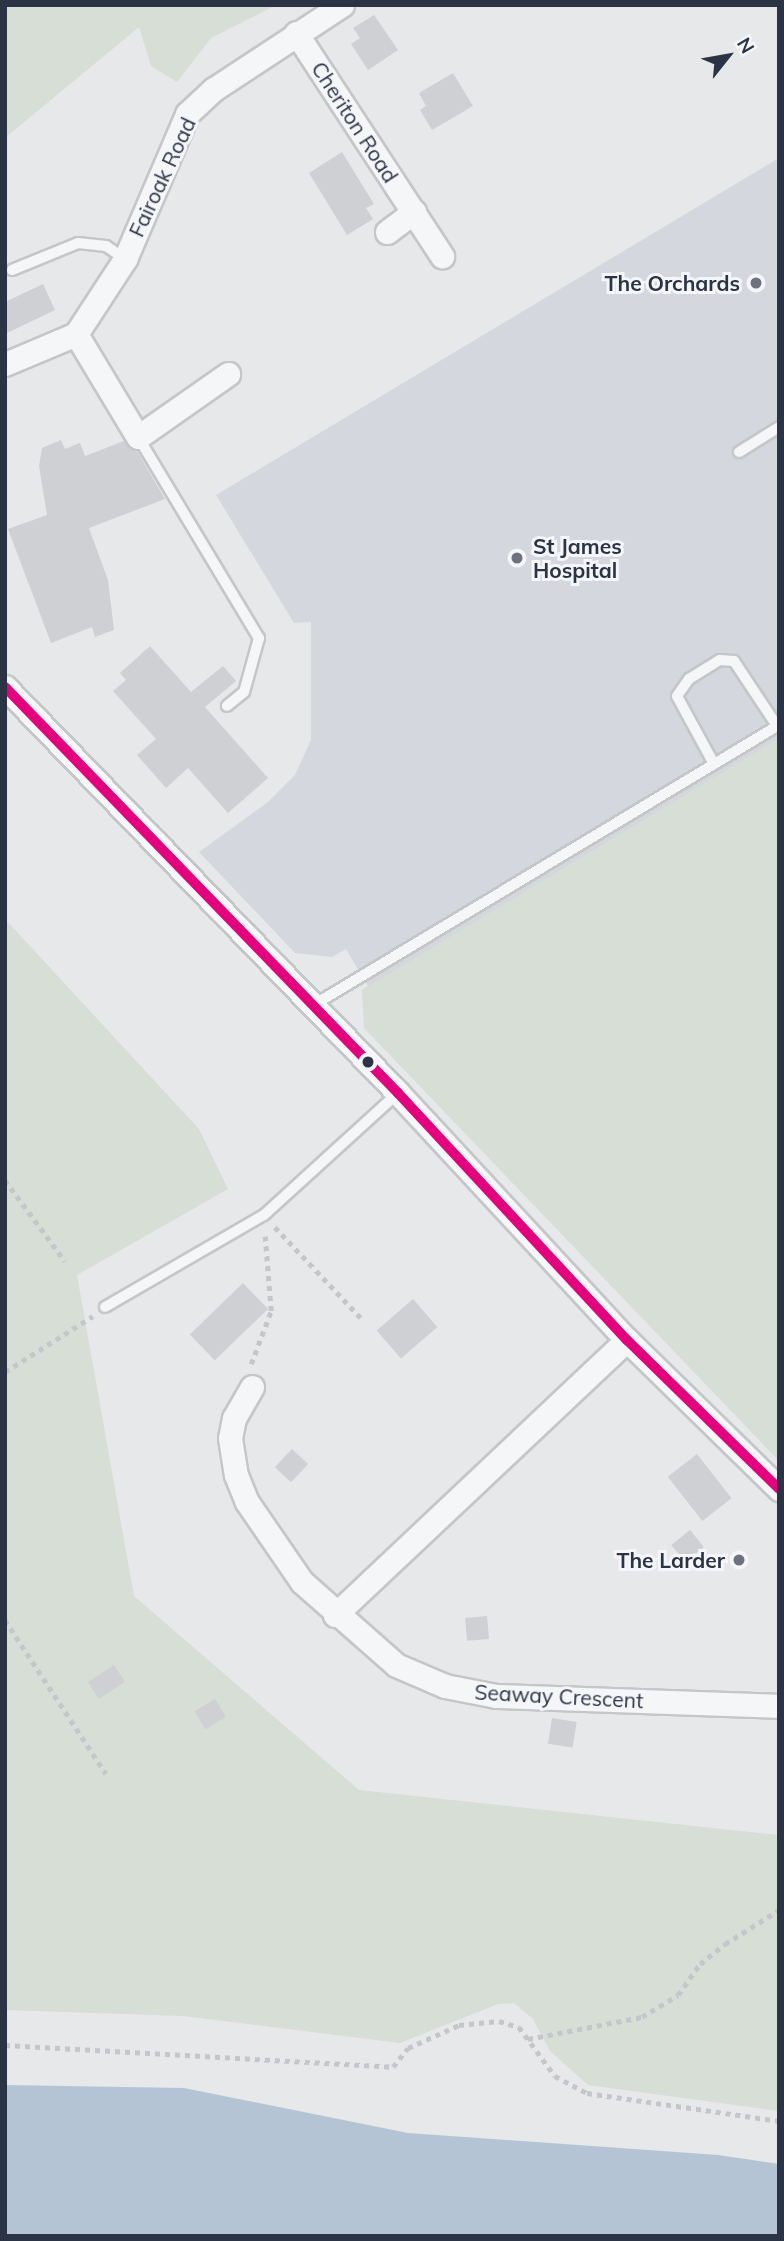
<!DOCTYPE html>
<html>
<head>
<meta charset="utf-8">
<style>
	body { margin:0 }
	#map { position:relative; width:784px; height:2241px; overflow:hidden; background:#e6e8ea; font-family:Mulish,sans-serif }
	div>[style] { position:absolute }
	.built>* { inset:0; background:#d4d7dd }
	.green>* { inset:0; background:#d6ded6 }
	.water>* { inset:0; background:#b4c4d5 }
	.building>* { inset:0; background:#ced0d3; transform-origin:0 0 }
	.path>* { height:4.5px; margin-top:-2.25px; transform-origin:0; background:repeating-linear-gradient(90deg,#c5c6ca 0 5px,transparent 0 10px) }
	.roads { filter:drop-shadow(2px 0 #c4c6c8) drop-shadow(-2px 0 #c4c6c8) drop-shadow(0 2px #c4c6c8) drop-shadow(0 -2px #c4c6c8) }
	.lane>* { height:10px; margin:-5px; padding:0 5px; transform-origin:5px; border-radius:5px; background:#f5f6f7 }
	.street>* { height:23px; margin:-11.5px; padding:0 11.5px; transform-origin:11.5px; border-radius:11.5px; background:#f5f6f7 }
	.bus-1>* { height:10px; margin:-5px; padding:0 5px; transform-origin:5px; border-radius:5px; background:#e5007d }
	.dots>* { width:19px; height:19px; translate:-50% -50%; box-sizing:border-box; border:4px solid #f4f6f9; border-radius:50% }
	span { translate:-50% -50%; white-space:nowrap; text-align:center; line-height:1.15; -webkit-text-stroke:6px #f4f6f9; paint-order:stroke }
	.street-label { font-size:21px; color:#2b3445 }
	.poi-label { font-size:21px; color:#2b3445; font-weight:700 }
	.right { translate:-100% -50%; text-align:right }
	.left { translate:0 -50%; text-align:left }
	.frame { position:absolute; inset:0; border:7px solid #2b3445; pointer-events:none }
	.north { position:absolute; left:693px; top:21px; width:70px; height:70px; -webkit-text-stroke:5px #f4f6f9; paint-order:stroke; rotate:59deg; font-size:19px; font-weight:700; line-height:28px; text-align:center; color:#2b3445 }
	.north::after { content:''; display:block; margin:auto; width:24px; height:32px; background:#2b3445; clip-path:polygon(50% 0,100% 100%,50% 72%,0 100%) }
</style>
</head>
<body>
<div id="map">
	<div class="built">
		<i style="clip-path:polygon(779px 158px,779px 1461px,362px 990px,368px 986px,346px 949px,332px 957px,295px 953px,199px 852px,268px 802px,295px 775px,311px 740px,311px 622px,294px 623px,216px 495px)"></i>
	</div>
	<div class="green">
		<i style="clip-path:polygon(5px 5px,276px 5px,211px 38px,177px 82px,151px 66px,139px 27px,5px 138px)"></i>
		<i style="clip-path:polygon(779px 738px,779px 1461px,364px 1028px,362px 990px)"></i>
		<i style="clip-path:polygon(5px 919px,199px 1129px,228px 1189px,77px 1275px,134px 1596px,359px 1790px,779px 1835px,779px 2111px,588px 2085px,550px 2051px,533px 2019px,514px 2003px,498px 2004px,400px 2043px,183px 2016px,5px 2010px)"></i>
	</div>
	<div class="water">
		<i style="clip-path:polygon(5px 2085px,184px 2088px,408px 2133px,718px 2155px,779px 2164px,779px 2236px,5px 2236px)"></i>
	</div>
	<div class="building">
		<i style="clip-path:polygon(374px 15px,398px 50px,368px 70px,351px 44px,360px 38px,353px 28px)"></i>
		<i style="clip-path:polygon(453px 73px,473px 106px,432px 130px,420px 110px,426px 106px,419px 93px)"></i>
		<i style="clip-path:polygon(342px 152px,374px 204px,366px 208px,373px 219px,347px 235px,309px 173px)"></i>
		<i style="clip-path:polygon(43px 284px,55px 310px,5px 334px,5px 302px)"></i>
		<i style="clip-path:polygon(61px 440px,65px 449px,80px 443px,85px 456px,124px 441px,137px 451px,165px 499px,89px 528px,108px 580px,114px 630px,95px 637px,92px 627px,51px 643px,8px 529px,47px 515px,39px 466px,42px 448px)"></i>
		<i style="clip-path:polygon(150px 646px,191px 692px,223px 666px,236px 681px,205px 707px,268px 778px,228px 813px,188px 768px,166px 788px,137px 755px,156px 739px,113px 691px,126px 680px,120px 673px)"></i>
		<i style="left:243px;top:1283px;width:36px;height:74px;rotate:46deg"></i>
		<i style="left:413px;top:1299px;width:37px;height:48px;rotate:49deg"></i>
		<i style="left:292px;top:1449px;width:22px;height:25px;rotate:43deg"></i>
		<i style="left:697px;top:1454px;width:56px;height:37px;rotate:52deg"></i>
		<i style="left:690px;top:1530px;width:22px;height:24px;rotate:51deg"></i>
		<i style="left:487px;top:1616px;width:23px;height:22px;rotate:85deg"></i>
		<i style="left:114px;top:1665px;width:20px;height:31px;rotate:57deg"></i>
		<i style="left:215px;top:1699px;width:21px;height:24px;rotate:59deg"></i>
		<i style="left:552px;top:1718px;width:25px;height:26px;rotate:9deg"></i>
	</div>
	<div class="path">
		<i style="left:5px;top:1180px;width:101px;rotate:53.5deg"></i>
		<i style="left:275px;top:1227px;width:125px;rotate:46.6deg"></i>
		<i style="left:251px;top:1364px;width:57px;rotate:-69.3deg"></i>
		<i style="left:271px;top:1311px;width:75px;rotate:-94.6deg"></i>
		<i style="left:5px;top:1372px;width:104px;rotate:-32.5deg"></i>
		<i style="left:5px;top:1620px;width:184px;rotate:56.7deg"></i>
		<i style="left:528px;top:2039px;width:116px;rotate:-10.9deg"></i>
		<i style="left:642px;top:2017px;width:42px;rotate:-31.4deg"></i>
		<i style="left:678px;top:1995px;width:38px;rotate:-55deg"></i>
		<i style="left:700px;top:1964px;width:32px;rotate:-39deg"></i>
		<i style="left:725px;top:1944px;width:64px;rotate:-32.2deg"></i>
		<i style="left:5px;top:2045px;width:389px;rotate:3.2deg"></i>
		<i style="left:393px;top:2067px;width:24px;rotate:-52deg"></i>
		<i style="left:408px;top:2048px;width:56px;rotate:-24.3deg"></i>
		<i style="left:459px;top:2025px;width:40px;rotate:-5.7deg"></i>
		<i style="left:499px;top:2021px;width:21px;rotate:17deg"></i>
		<i style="left:519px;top:2027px;width:61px;rotate:53.7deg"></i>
		<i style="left:555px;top:2076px;width:36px;rotate:28deg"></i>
		<i style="left:587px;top:2093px;width:194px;rotate:8.3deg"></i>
	</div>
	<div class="roads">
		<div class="lane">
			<i style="left:12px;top:270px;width:71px;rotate:-22.2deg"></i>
			<i style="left:78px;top:243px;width:28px;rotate:6deg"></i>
			<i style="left:106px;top:246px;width:23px;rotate:34deg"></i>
			<i style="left:138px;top:437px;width:235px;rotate:59deg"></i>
			<i style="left:259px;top:638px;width:56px;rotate:105.5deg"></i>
			<i style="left:244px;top:692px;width:22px;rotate:141deg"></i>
			<i style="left:739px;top:452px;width:47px;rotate:-32deg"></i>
			<i style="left:714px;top:764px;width:77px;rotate:-118.6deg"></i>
			<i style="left:677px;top:696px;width:21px;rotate:-55deg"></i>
			<i style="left:689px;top:679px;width:36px;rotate:-32deg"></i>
			<i style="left:720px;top:660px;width:14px;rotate:4deg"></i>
			<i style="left:734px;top:661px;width:78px;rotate:56.5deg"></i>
			<i style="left:312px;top:1006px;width:545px;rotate:-31.04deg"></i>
			<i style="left:105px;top:1307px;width:184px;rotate:-30.1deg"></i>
			<i style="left:264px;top:1215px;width:181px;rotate:-42.3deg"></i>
		</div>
		<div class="street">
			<i style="left:296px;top:33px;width:267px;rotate:56.8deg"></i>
			<i style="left:387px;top:232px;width:34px;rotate:-37deg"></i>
			<i style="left:76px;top:334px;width:120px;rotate:59deg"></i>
			<i style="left:138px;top:437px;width:110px;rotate:-35deg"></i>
			<i style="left:5px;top:364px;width:77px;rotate:-22.9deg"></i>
			<i style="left:76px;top:334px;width:90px;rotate:-56.8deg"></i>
			<i style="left:125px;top:259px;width:158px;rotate:-66.8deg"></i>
			<i style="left:187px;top:114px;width:37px;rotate:-43deg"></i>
			<i style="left:214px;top:89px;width:153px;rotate:-33.3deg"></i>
			<i style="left:5px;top:687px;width:565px;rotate:45.93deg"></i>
			<i style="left:398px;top:1093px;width:337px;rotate:47.2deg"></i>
			<i style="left:627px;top:1340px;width:213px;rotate:44.4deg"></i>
			<i style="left:252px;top:1387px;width:36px;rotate:120deg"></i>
			<i style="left:234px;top:1418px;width:20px;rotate:101deg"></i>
			<i style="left:230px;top:1438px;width:37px;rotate:81deg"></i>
			<i style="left:236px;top:1475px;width:29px;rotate:68deg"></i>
			<i style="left:247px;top:1502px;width:97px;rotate:55.5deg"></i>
			<i style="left:302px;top:1582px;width:125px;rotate:41.4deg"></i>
			<i style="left:396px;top:1665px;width:53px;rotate:23.2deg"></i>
			<i style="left:445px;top:1686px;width:52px;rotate:11.1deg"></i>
			<i style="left:496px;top:1696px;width:283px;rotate:2deg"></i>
			<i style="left:335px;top:1615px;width:401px;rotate:-43.3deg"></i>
		</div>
	</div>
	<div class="bus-1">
		<i style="left:5px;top:687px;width:565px;rotate:45.93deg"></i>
		<i style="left:398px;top:1093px;width:337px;rotate:47.2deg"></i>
		<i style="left:627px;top:1340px;width:213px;rotate:44.4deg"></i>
	</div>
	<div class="dots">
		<i style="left:756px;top:283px;background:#6c737f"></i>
		<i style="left:517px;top:558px;background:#6c737f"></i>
		<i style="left:368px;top:1062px;background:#2b3445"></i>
		<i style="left:739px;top:1560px;background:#6c737f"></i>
	</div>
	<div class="street-label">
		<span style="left:355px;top:122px;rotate:57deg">Cheriton Road</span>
		<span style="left:162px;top:177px;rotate:-65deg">Fairoak Road</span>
		<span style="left:559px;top:1696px;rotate:3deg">Seaway Crescent</span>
	</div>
	<div class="poi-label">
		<span class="right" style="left:740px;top:283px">The Orchards</span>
		<span class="left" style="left:533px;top:558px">St James<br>Hospital</span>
		<span class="right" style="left:725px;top:1560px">The Larder</span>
	</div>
	<div class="frame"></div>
	<div class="north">N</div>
</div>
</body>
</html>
